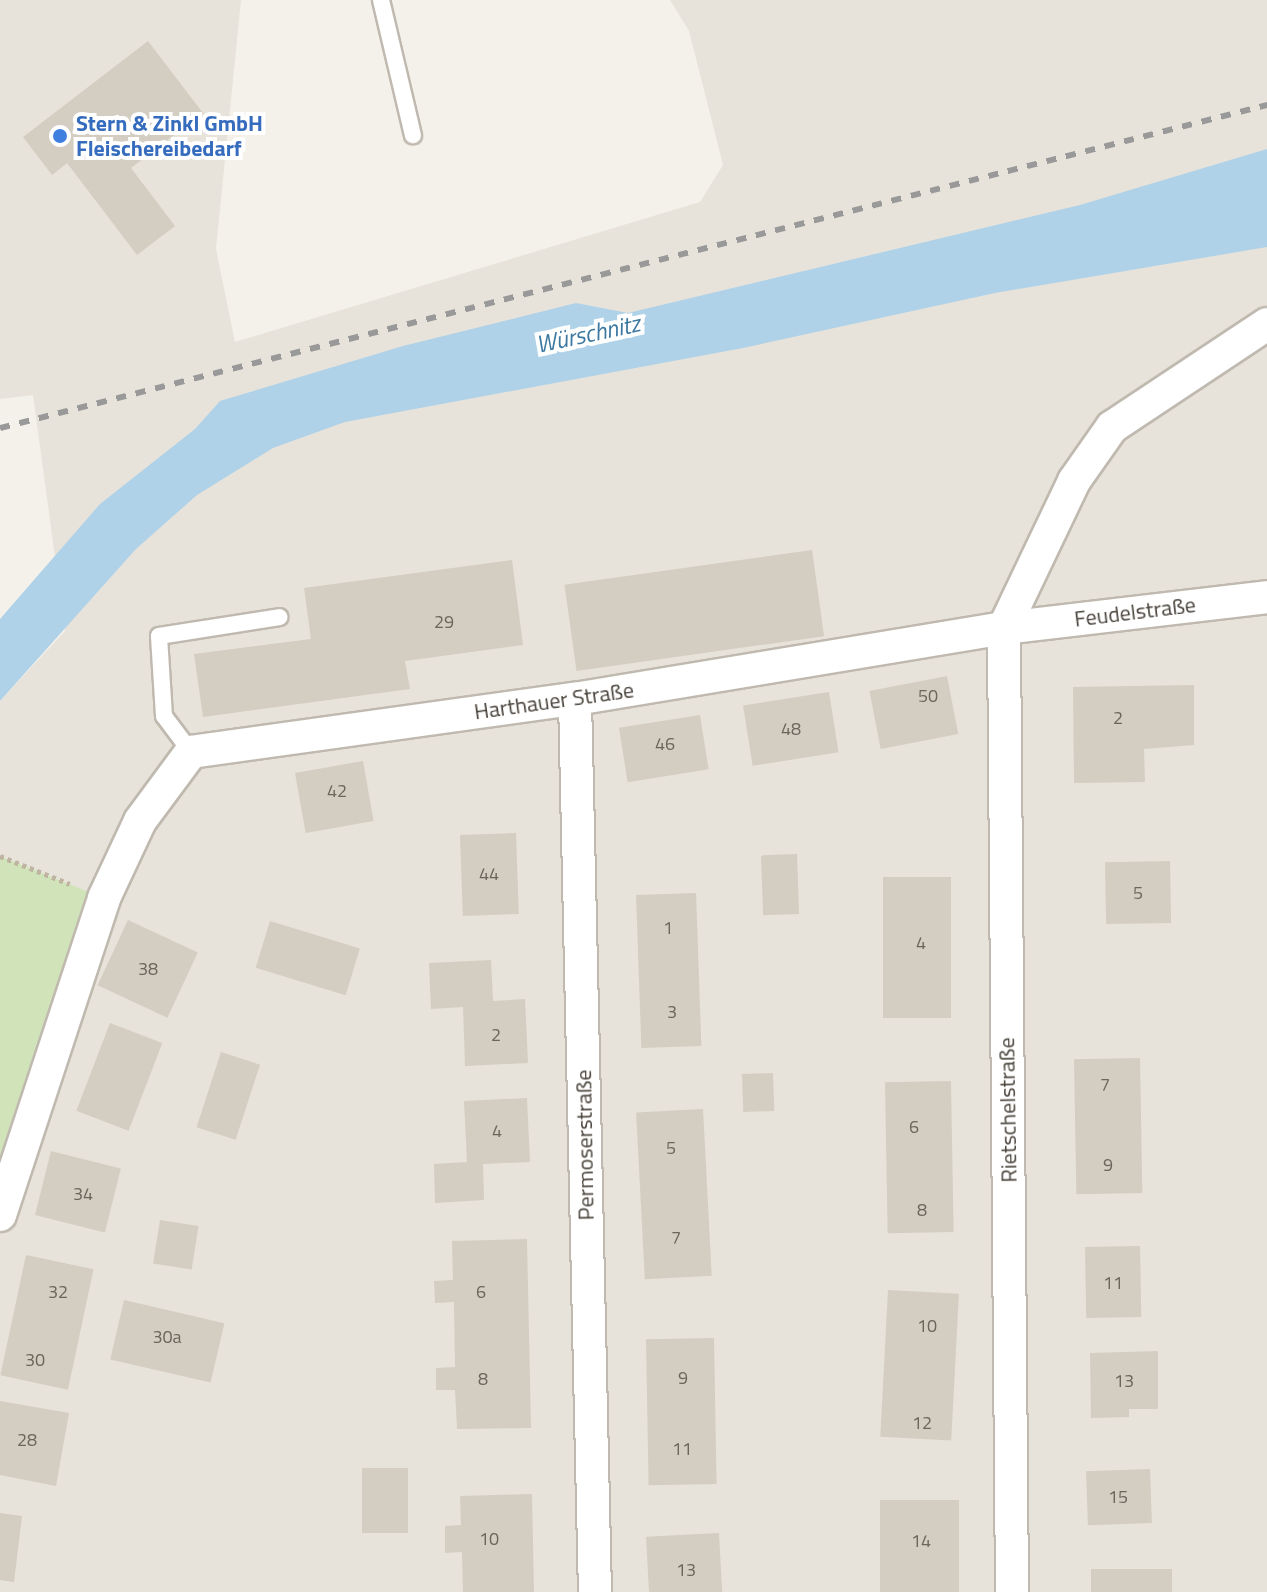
<!DOCTYPE html>
<html>
<head>
<meta charset="utf-8">
<style>
	body { margin:0 }
	#map { position:relative; width:1267px; height:1592px; overflow:hidden; background:#f4f1eb; font-family:"Titillium Web",sans-serif }
	div>[style] { position:absolute }
	.residential>* { inset:0; background:#e7e3da }
	.green>* { inset:0; background:#d1e3b9 }
	.water>* { inset:0; background:#afd2e9 }
	.building>* { inset:0; background:#d4cdc2; transform-origin:0 0 }
	.path>* { height:5px; margin-top:-2.5px; transform-origin:0; background:repeating-linear-gradient(90deg,#bfb4a2 0 4px,transparent 0 8px) }
	.roads { filter:drop-shadow(2px 0 #bfb9af) drop-shadow(-2px 0 #bfb9af) drop-shadow(0 2px #bfb9af) drop-shadow(0 -2px #bfb9af) }
	.service>* { height:16px; margin:-8px; padding:0 8px; transform-origin:8px; border-radius:8px; background:#fff }
	.minor>* { height:32px; margin:-16px; padding:0 16px; transform-origin:16px; border-radius:16px; background:#fff }
	.rail>* { height:6px; margin-top:-3px; transform-origin:0; background:repeating-linear-gradient(90deg,#999 0 10px,transparent 0 20px) }
	.dots>* { width:22px; height:22px; translate:-50% -50%; box-sizing:border-box; border:4px solid #fff; border-radius:50% }
	span { translate:-50% -50%; white-space:nowrap; text-align:center; line-height:1.15; -webkit-text-stroke:8px #fff; paint-order:stroke }
	.number-label { font-size:18px; color:#6b655c }
	.number-label span { -webkit-text-stroke-width:0 }
	.shop-label { font-size:22px; color:#366cbe; font-weight:700 }
	.left { translate:0 -50%; text-align:left }
	.street-label { font-size:22px; color:#48423a }
	.water-label { font-size:24px; color:#3c78a0; font-style:italic }
</style>
</head>
<body>
<div id="map">
	<div class="residential">
		<i style="clip-path:polygon(0 0,241px 0,216px 249px,235px 342px,700px 202px,723px 165px,689px 31px,670px 0,1267px 0,1267px 1592px,0 1592px,0 1215px,104px 898px,0 856px,0 701px,65px 631px,33px 395px,0 399px)"></i>
	</div>
	<div class="green">
		<i style="clip-path:polygon(0 856px,104px 898px,0 1215px)"></i>
	</div>
	<div class="water">
		<i style="clip-path:polygon(1267px 149px,1267px 247px,995px 293px,743px 348px,345px 422px,273px 448px,197px 495px,136px 549px,0 701px,0 619px,100px 504px,195px 429px,220px 401px,403px 346px,576px 303px,628px 313px,1080px 205px)"></i>
	</div>
	<div class="building">
		<i style="clip-path:polygon(148px 41px,203px 113px,131px 168px,175px 226px,137px 255px,67px 163px,52px 175px,23px 137px)"></i>
		<i style="left:812px;top:550px;width:87px;height:250px;rotate:82deg"></i>
		<i style="clip-path:polygon(512px 560px,523px 645px,405px 661px,410px 689px,203px 717px,194px 654px,311px 639px,304px 588px)"></i>
		<i style="left:947px;top:676px;width:59px;height:79px;rotate:79deg"></i>
		<i style="clip-path:polygon(1194px 685px,1194px 745px,1144px 749px,1145px 782px,1074px 783px,1073px 687px)"></i>
		<i style="left:829px;top:692px;width:61px;height:87px;rotate:81deg"></i>
		<i style="left:700px;top:715px;width:55px;height:82px;rotate:81deg"></i>
		<i style="left:363px;top:761px;width:61px;height:69px;rotate:80deg"></i>
		<i style="left:516px;top:833px;width:81px;height:56px;rotate:88deg"></i>
		<i style="left:797px;top:854px;width:60px;height:36px;rotate:88deg"></i>
		<i style="left:1170px;top:861px;width:62px;height:65px;rotate:89deg"></i>
		<i style="left:951px;top:877px;width:141px;height:68px;rotate:90deg"></i>
		<i style="left:696px;top:893px;width:153px;height:60px;rotate:88deg"></i>
		<i style="left:128px;top:920px;width:77px;height:72px;rotate:25deg"></i>
		<i style="left:270px;top:921px;width:94px;height:49px;rotate:17deg"></i>
		<i style="clip-path:polygon(491px 960px,493px 1001px,525px 999px,528px 1063px,465px 1066px,463px 1007px,431px 1009px,429px 963px)"></i>
		<i style="left:110px;top:1023px;width:56px;height:94px;rotate:21deg"></i>
		<i style="left:221px;top:1052px;width:41px;height:79px;rotate:18deg"></i>
		<i style="left:1140px;top:1058px;width:135px;height:66px;rotate:89deg"></i>
		<i style="left:773px;top:1073px;width:38px;height:31px;rotate:88deg"></i>
		<i style="left:951px;top:1081px;width:151px;height:66px;rotate:89deg"></i>
		<i style="clip-path:polygon(527px 1098px,530px 1162px,483px 1164px,484px 1200px,435px 1203px,434px 1164px,467px 1162px,464px 1101px)"></i>
		<i style="left:703px;top:1109px;width:167px;height:67px;rotate:87deg"></i>
		<i style="left:51px;top:1151px;width:72px;height:66px;rotate:14deg"></i>
		<i style="left:160px;top:1220px;width:39px;height:44px;rotate:9deg"></i>
		<i style="clip-path:polygon(527px 1239px,531px 1428px,457px 1429px,455px 1390px,436px 1390px,436px 1368px,455px 1367px,454px 1302px,435px 1303px,434px 1281px,453px 1280px,452px 1241px)"></i>
		<i style="left:1140px;top:1246px;width:71px;height:55px;rotate:89deg"></i>
		<i style="left:26px;top:1255px;width:69px;height:123px;rotate:12deg"></i>
		<i style="left:888px;top:1290px;width:71px;height:147px;rotate:3deg"></i>
		<i style="left:124px;top:1300px;width:103px;height:61px;rotate:13deg"></i>
		<i style="left:714px;top:1338px;width:146px;height:68px;rotate:89deg"></i>
		<i style="clip-path:polygon(1158px 1351px,1158px 1409px,1129px 1409px,1129px 1417px,1091px 1418px,1090px 1353px)"></i>
		<i style="clip-path:polygon(0 1401px,69px 1413px,56px 1486px,0 1475px)"></i>
		<i style="left:408px;top:1468px;width:65px;height:46px;rotate:90deg"></i>
		<i style="left:1150px;top:1469px;width:54px;height:64px;rotate:88deg"></i>
		<i style="clip-path:polygon(532px 1494px,534px 1592px,463px 1592px,462px 1552px,445px 1553px,445px 1526px,461px 1525px,460px 1496px)"></i>
		<i style="left:880px;top:1500px;width:79px;height:92px"></i>
		<i style="clip-path:polygon(0 1513px,22px 1516px,14px 1582px,0 1580px)"></i>
		<i style="left:719px;top:1533px;width:59px;height:73px;rotate:87deg"></i>
		<i style="left:1172px;top:1569px;width:23px;height:81px;rotate:90deg"></i>
	</div>
	<div class="path">
		<i style="left:0;top:856px;width:75px;rotate:21.8deg"></i>
	</div>
	<div class="roads">
		<div class="service">
			<i style="left:381px;top:0;width:139px;rotate:76.7deg"></i>
			<i style="left:191px;top:752px;width:45px;rotate:-126.9deg"></i>
			<i style="left:164px;top:716px;width:80px;rotate:-93.6deg"></i>
			<i style="left:159px;top:636px;width:122px;rotate:-8.9deg"></i>
		</div>
		<div class="minor">
			<i style="left:575px;top:699px;width:893px;rotate:88.72deg"></i>
			<i style="left:0;top:1215px;width:334px;rotate:-71.8deg"></i>
			<i style="left:104px;top:898px;width:85px;rotate:-64.9deg"></i>
			<i style="left:140px;top:821px;width:86px;rotate:-53.5deg"></i>
			<i style="left:191px;top:752px;width:388px;rotate:-7.9deg"></i>
			<i style="left:575px;top:699px;width:435px;rotate:-9.4deg"></i>
			<i style="left:1004px;top:628px;width:163px;rotate:-64.5deg"></i>
			<i style="left:1074px;top:481px;width:66px;rotate:-54.9deg"></i>
			<i style="left:1112px;top:427px;width:186px;rotate:-33.6deg"></i>
			<i style="left:1012px;top:1592px;width:964px;rotate:-90.48deg"></i>
			<i style="left:1004px;top:628px;width:265px;rotate:-6.7deg"></i>
		</div>
	</div>
	<div class="rail">
		<i style="left:0;top:428px;width:1308px;rotate:-14.3deg"></i>
	</div>
	<div class="dots">
		<i style="left:60px;top:136px;background:#3f7fe0"></i>
	</div>
	<div class="number-label">
		<span style="left:444px;top:622px">29</span>
		<span style="left:928px;top:696px">50</span>
		<span style="left:1118px;top:718px">2</span>
		<span style="left:791px;top:729px">48</span>
		<span style="left:665px;top:744px">46</span>
		<span style="left:337px;top:791px">42</span>
		<span style="left:489px;top:874px">44</span>
		<span style="left:1138px;top:893px">5</span>
		<span style="left:668px;top:928px">1</span>
		<span style="left:921px;top:943px">4</span>
		<span style="left:148px;top:969px">38</span>
		<span style="left:672px;top:1012px">3</span>
		<span style="left:496px;top:1035px">2</span>
		<span style="left:1105px;top:1085px">7</span>
		<span style="left:914px;top:1127px">6</span>
		<span style="left:497px;top:1131px">4</span>
		<span style="left:671px;top:1148px">5</span>
		<span style="left:1108px;top:1165px">9</span>
		<span style="left:83px;top:1194px">34</span>
		<span style="left:922px;top:1210px">8</span>
		<span style="left:676px;top:1238px">7</span>
		<span style="left:1113px;top:1283px">11</span>
		<span style="left:58px;top:1292px">32</span>
		<span style="left:481px;top:1292px">6</span>
		<span style="left:927px;top:1326px">10</span>
		<span style="left:167px;top:1337px">30a</span>
		<span style="left:35px;top:1360px">30</span>
		<span style="left:683px;top:1378px">9</span>
		<span style="left:483px;top:1379px">8</span>
		<span style="left:1124px;top:1381px">13</span>
		<span style="left:922px;top:1423px">12</span>
		<span style="left:27px;top:1440px">28</span>
		<span style="left:682px;top:1449px">11</span>
		<span style="left:1118px;top:1497px">15</span>
		<span style="left:489px;top:1539px">10</span>
		<span style="left:921px;top:1541px">14</span>
		<span style="left:686px;top:1570px">13</span>
	</div>
	<div class="shop-label">
		<span class="left" style="left:76px;top:136px">Stern &amp; Zinkl GmbH<br>Fleischereibedarf</span>
	</div>
	<div class="street-label">
		<span style="left:1135px;top:612px;rotate:-7deg">Feudelstraße</span>
		<span style="left:554px;top:701px;rotate:-8deg">Harthauer Straße</span>
		<span style="left:1008px;top:1110px;rotate:-91deg">Rietschelstraße</span>
		<span style="left:585px;top:1145px;rotate:-91deg">Permoserstraße</span>
	</div>
	<div class="water-label">
		<span style="left:588px;top:334px;rotate:-12deg">Würschnitz</span>
	</div>
</div>
</body>
</html>
